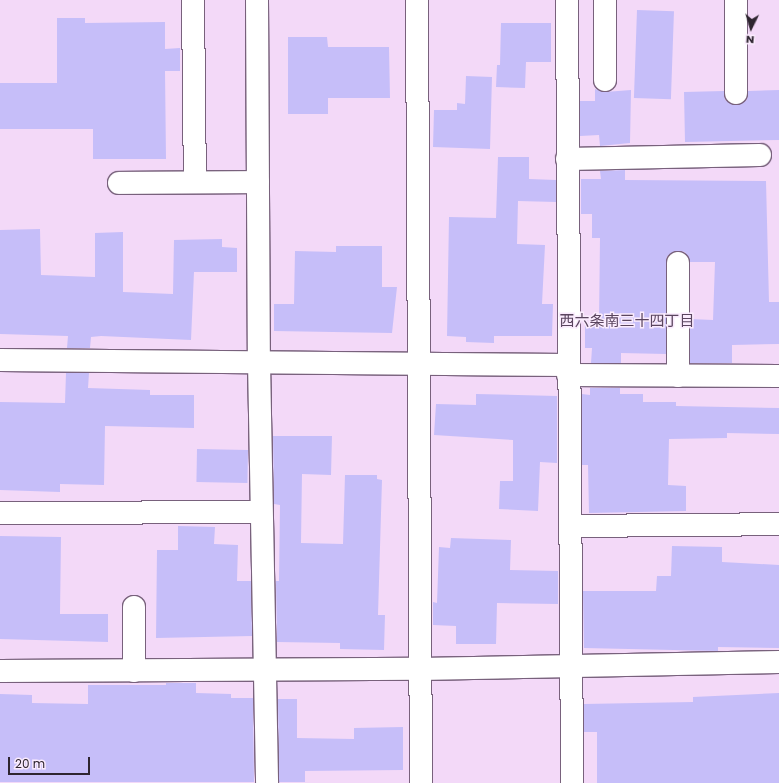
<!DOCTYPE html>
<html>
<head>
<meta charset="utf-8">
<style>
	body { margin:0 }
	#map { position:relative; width:779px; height:783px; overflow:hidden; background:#f3d9f8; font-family:Poppins,"Noto Sans JP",sans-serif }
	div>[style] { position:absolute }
	.building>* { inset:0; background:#c6bef9; transform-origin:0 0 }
	.roads { filter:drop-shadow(1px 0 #78617c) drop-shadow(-1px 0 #78617c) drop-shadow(0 1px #78617c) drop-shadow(0 -1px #78617c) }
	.minor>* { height:22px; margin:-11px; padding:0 11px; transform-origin:11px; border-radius:11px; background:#fff }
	span { translate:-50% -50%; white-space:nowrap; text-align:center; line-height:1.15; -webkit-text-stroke:3px #faebfd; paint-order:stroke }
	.neighbourhood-label { font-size:15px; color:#5a455f }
	.north { position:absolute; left:731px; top:8px; width:40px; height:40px; -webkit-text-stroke:3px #faebfd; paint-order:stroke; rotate:185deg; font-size:11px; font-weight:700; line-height:16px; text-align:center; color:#2e2530 }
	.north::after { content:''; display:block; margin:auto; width:14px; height:18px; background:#2e2530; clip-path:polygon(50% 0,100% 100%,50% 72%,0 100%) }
	.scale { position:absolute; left:8px; top:757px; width:82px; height:18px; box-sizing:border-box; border:2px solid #2e2530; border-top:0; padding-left:5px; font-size:12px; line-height:14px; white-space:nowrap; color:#2e2530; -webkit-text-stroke:3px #faebfd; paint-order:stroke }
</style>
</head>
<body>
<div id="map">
	<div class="building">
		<i style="left:637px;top:10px;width:37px;height:88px;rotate:2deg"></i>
		<i style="clip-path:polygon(57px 18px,85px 18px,85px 23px,165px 22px,165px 49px,180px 48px,180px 71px,165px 71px,166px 159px,93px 159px,93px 129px,0 129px,0 83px,57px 83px)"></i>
		<i style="clip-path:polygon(501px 23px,551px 23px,551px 62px,526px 62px,525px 88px,496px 87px,497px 65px,500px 65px)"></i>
		<i style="clip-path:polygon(288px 37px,327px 37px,328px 47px,389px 47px,390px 98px,328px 98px,328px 114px,288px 114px)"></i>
		<i style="clip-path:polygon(466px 76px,492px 77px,490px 149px,433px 147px,434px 110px,457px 110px,457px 103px,465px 104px)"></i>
		<i style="clip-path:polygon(595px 89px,605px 92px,631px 90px,630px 143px,600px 146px,599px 135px,580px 136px,580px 101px,595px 101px)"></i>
		<i style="clip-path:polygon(779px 90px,779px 140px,685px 142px,684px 92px,724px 91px,725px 100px,736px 105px,747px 100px,748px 91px)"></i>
		<i style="clip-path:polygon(498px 157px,529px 157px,529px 179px,556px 180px,556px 202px,518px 201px,517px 244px,545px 245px,542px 304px,553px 304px,552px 336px,494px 336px,494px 343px,466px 342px,466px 337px,447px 336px,449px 217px,496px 218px)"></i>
		<i style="clip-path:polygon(625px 170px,625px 180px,766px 181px,769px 302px,779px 302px,779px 344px,732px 345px,732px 363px,690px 363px,690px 319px,713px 320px,715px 262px,690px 262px,685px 252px,678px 251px,667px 256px,666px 263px,666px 354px,621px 353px,621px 363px,591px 363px,592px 348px,585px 348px,585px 323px,599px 323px,600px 238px,592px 238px,592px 214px,581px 214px,581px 179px,601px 179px,600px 171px)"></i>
		<i style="clip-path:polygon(40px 229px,41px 275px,95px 277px,95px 233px,123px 232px,123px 292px,173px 294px,174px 240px,222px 239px,222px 247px,237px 248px,237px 272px,194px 272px,191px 340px,101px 336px,91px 337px,90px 348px,67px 348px,68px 336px,0 334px,0 230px)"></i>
		<i style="clip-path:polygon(336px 246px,382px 246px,382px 287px,397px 287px,392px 333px,274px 331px,274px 304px,294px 304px,295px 251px,336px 252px)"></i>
		<i style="clip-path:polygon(66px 373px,89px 373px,88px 388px,150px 390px,150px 395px,194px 395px,194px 428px,105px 426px,104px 485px,60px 484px,60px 492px,0 490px,0 402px,65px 403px)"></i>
		<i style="clip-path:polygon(590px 388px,620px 388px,620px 394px,643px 394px,643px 402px,676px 402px,676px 406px,779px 408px,779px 434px,727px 433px,727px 438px,669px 439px,668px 485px,686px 486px,686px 511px,589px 513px,588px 465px,582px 465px,582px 394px,590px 395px)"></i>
		<i style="clip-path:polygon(476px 394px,557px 396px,557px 463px,540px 462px,538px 511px,499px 509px,500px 481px,513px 481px,513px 440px,434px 435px,436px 404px,476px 405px)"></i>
		<i style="clip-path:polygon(273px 436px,332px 436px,331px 475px,302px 474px,301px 543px,343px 544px,345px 475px,377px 475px,377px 479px,382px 480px,378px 615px,385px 615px,384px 650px,340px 649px,340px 643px,277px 642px,276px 581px,279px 581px,280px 505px,274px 504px)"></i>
		<i style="left:197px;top:449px;width:51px;height:33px;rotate:1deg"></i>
		<i style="clip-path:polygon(178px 526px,215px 527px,214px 544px,238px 545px,237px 581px,251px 581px,252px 636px,156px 638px,157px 550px,178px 550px)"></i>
		<i style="clip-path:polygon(0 536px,61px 537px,60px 614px,108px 614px,108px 642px,0 639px)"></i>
		<i style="clip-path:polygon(451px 538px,511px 540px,510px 570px,558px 571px,558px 604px,497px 603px,496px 644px,456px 644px,456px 626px,433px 625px,433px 602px,437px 603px,439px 547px,450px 548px)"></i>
		<i style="clip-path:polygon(672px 546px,722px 547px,722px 562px,779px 565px,779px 648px,718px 647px,718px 651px,584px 648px,583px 591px,656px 591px,657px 576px,671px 576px)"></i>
		<i style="clip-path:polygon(166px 683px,196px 683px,196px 693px,231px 694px,231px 698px,253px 698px,254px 782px,0 782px,0 694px,32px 695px,32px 703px,88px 704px,88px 685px,166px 685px)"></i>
		<i style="clip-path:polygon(779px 693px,779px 783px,597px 783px,597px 732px,584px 732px,584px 704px,693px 702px,693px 697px)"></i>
		<i style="clip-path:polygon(278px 699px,297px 699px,297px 738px,354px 739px,354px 728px,403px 727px,403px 770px,305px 771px,305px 782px,279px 782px)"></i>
	</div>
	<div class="roads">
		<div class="minor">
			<i style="left:193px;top:0;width:182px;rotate:89.4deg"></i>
			<i style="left:257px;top:0;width:362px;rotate:89.7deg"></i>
			<i style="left:259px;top:362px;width:421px;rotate:88.9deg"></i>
			<i style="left:417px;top:0;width:783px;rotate:89.71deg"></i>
			<i style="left:567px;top:0;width:783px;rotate:89.63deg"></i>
			<i style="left:605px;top:0;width:80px;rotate:90deg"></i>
			<i style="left:736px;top:93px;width:93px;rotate:-90deg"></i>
			<i style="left:567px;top:159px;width:193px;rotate:-1.2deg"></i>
			<i style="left:119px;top:183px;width:139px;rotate:-0.4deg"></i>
			<i style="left:0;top:360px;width:567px;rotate:0.51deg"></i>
			<i style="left:568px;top:375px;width:211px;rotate:0.3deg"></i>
			<i style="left:678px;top:376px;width:113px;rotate:-90deg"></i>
			<i style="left:0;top:513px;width:261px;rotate:-0.2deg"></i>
			<i style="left:570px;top:526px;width:209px;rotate:-0.5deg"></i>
			<i style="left:134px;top:607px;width:64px;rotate:90deg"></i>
			<i style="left:0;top:671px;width:420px;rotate:-0.3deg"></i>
			<i style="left:420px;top:669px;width:359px;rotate:-1.1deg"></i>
		</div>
	</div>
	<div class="neighbourhood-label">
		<span style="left:627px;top:321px">西六条南三十四丁目</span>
	</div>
	<div class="north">N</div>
	<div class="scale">20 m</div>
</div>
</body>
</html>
